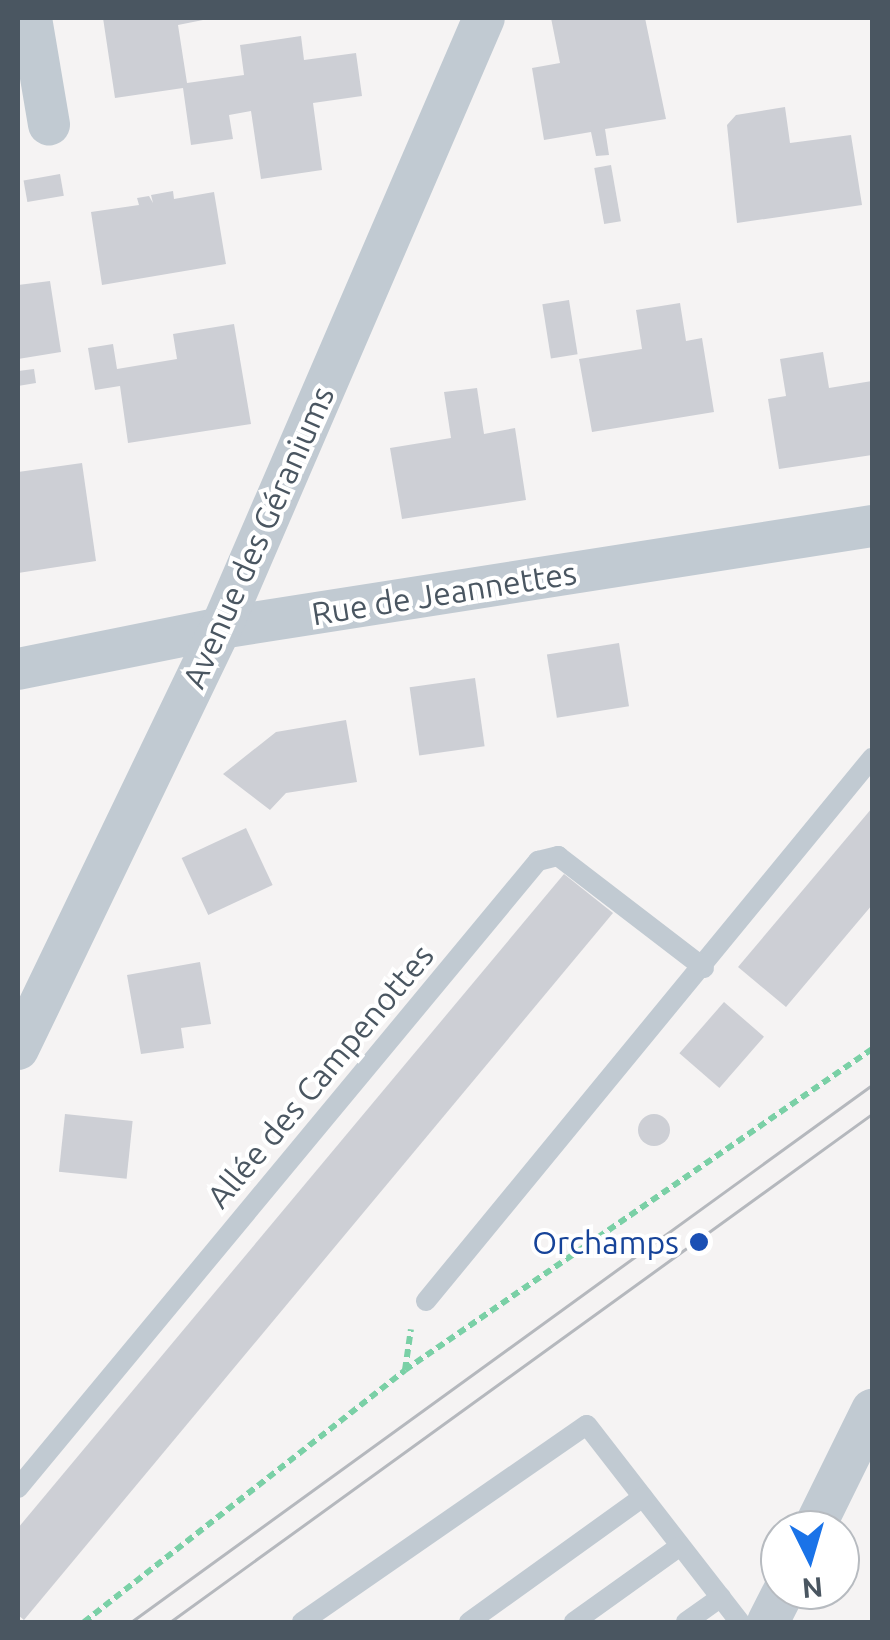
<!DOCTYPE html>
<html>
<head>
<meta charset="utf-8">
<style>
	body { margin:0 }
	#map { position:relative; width:890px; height:1640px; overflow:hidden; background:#f5f3f3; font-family:Ubuntu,sans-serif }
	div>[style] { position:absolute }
	.building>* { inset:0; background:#cdcfd5; transform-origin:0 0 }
	.round { border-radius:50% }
	.path>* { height:6px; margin-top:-3px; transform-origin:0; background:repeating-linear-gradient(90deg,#7ad0a6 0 8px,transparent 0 13px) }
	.service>* { height:20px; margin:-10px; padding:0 10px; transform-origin:10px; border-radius:10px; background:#c1cad2 }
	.minor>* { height:42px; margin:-21px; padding:0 21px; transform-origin:21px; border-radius:21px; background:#c1cad2 }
	.tram>* { height:2.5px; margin:-1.25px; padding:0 1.25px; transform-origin:1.25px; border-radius:1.25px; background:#b5b8bd }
	.dots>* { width:28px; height:28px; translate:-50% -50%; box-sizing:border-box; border:5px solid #fff; border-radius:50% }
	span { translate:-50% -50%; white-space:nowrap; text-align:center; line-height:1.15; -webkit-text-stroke:8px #fff; paint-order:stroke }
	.street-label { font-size:32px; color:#4a5661 }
	.transit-label { font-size:32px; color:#164399 }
	.right { translate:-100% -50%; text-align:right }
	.frame { position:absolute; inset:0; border:20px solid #4a5661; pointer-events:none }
	.north { position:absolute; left:760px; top:1510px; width:100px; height:100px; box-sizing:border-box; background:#fff; border:2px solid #b7bbc0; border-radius:50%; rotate:175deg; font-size:28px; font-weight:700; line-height:40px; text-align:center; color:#4a5661 }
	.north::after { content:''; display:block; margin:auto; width:35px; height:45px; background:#1a73e8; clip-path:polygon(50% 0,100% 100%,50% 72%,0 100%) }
</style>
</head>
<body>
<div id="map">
	<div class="building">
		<i style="clip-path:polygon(103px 18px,213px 18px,178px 25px,187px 83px,244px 75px,240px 45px,301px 36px,304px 60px,356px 53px,362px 96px,313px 103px,322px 170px,261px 179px,251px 111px,229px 115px,233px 139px,191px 145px,183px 88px,115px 98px)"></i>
		<i style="clip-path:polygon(551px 18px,645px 18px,666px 119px,605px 129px,609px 155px,596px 156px,591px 132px,544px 140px,532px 68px,560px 63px)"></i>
		<i style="clip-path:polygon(785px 107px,790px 143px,851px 135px,862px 205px,737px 223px,727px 125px,736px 115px)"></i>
		<i style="left:611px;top:165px;width:57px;height:17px;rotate:80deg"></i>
		<i style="left:60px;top:174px;width:22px;height:37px;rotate:80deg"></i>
		<i style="clip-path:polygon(173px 191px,174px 199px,214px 192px,226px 264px,102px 285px,91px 212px,139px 205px,137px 198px,149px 196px,153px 203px,151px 195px)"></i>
		<i style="clip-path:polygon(50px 281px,61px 352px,18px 359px,18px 285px)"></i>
		<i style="left:569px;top:300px;width:55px;height:27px;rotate:81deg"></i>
		<i style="clip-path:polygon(680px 303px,686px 341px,702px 338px,714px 412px,592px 432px,579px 359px,642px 349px,636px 310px)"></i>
		<i style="clip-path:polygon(234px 324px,251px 424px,128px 443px,120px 386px,95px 390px,88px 348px,113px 344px,117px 369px,177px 359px,173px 334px)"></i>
		<i style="clip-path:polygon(823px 352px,829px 388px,872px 381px,872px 455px,779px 469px,768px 399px,786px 396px,780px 359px)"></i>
		<i style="clip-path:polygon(34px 369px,36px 383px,18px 386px,18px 371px)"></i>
		<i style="clip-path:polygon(477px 388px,484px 434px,515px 428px,526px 500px,402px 519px,390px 448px,451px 438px,444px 392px)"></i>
		<i style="clip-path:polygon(82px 463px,96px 561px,18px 573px,18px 472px)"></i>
		<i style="left:619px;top:643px;width:64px;height:73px;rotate:81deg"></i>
		<i style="left:475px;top:678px;width:69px;height:66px;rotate:82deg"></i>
		<i style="clip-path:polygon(346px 720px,357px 782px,286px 793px,270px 810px,223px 774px,276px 732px)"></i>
		<i style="clip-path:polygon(872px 808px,872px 905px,786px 1007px,738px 967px)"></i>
		<i style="left:246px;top:828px;width:63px;height:71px;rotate:65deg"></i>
		<i style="clip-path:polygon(564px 874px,613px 913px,24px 1620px,18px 1615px,18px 1528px)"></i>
		<i style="clip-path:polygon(200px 962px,211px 1024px,181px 1028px,184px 1048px,141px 1054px,127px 975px)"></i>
		<i style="left:724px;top:1002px;width:53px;height:68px;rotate:41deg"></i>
		<i class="round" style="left:638px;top:1114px;width:32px;height:32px"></i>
		<i style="left:65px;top:1114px;width:68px;height:58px;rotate:6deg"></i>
	</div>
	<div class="path">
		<i style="left:405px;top:1370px;width:41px;rotate:-81.7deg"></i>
		<i style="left:84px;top:1622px;width:408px;rotate:-38.1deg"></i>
		<i style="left:405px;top:1370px;width:567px;rotate:-34.5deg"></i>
	</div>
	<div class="service">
		<i style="left:426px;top:1301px;width:703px;rotate:-50.6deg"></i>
		<i style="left:18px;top:1488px;width:815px;rotate:-50.33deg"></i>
		<i style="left:538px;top:861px;width:21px;rotate:-14deg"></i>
		<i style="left:558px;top:856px;width:184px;rotate:37.5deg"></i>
		<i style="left:302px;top:1622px;width:346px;rotate:-34.7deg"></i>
		<i style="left:587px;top:1425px;width:249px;rotate:52.2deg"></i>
		<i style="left:469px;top:1622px;width:214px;rotate:-35.7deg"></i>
		<i style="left:574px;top:1622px;width:130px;rotate:-35.6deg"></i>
		<i style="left:686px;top:1622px;width:43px;rotate:-35.5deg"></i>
	</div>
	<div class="minor">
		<i style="left:31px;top:18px;width:108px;rotate:80.4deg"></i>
		<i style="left:18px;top:669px;width:207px;rotate:-11.4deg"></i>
		<i style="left:221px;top:628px;width:659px;rotate:-8.9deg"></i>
		<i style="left:18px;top:1049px;width:467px;rotate:-64.3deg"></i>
		<i style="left:221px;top:628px;width:664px;rotate:-66.68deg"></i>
		<i style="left:813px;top:1530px;width:134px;rotate:-63.8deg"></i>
		<i style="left:768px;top:1622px;width:36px;rotate:-63deg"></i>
	</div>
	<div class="tram">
		<i style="left:131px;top:1622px;width:915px;rotate:-35.93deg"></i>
		<i style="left:170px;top:1622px;width:867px;rotate:-35.89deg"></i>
	</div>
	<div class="dots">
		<i style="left:699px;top:1242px;background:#1a4fb4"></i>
	</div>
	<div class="street-label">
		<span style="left:258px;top:537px;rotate:-66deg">Avenue des Géraniums</span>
		<span style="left:444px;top:593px;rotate:-9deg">Rue de Jeannettes</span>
		<span style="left:320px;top:1076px;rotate:-50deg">Allée des Campenottes</span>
	</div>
	<div class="transit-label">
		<span class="right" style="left:679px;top:1242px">Orchamps</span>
	</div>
	<div class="frame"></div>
	<div class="north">N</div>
</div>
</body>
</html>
